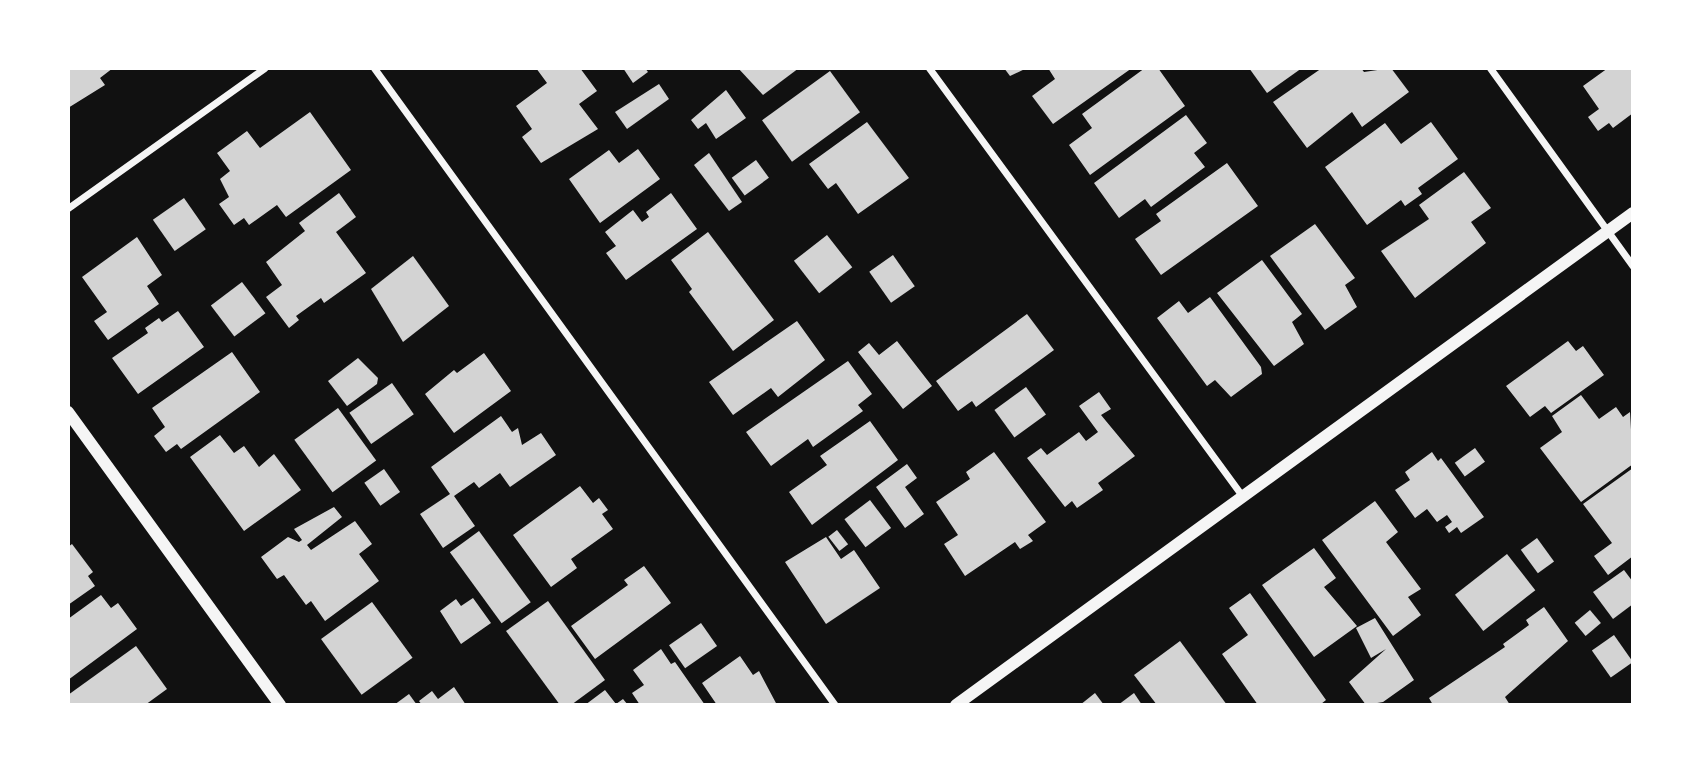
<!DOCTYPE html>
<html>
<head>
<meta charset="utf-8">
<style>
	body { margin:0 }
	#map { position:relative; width:1701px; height:773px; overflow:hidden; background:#111; font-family:"Fira Sans",sans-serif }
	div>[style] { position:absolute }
	.building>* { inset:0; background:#d3d3d3; transform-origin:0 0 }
	.minor>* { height:7px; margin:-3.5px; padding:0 3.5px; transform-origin:3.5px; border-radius:3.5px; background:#f5f5f5 }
	.tertiary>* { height:12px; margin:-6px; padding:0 6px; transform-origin:6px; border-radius:6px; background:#f5f5f5 }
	span { translate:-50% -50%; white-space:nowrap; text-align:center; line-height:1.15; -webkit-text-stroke:7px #fff; paint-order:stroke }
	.frame { position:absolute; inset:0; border:70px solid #fff; pointer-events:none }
</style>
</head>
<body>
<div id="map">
	<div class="building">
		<i style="clip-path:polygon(68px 68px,113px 68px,100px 78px,105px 85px,68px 108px)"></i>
		<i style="clip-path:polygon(536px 68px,580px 68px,597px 91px,579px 104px,598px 129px,541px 163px,522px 137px,532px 129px,516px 106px,547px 83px)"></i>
		<i style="clip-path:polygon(623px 68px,645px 68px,648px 72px,633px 83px)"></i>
		<i style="clip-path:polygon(738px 68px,799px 68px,763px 95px)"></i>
		<i style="clip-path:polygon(1004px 68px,1027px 68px,1010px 76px)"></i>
		<i style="clip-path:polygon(1048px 68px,1132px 68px,1053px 124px,1032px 96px,1055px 79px)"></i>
		<i style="clip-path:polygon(1145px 68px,1158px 68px,1185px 106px,1090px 175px,1069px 145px,1092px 128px,1082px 114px)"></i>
		<i style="clip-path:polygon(1249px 68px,1302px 68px,1267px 93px)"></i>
		<i style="clip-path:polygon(1322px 68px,1361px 68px,1364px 72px,1391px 68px,1409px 92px,1362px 127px,1352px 112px,1307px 148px,1273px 102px)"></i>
		<i style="clip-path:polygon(1608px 68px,1633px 68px,1633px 113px,1613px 128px,1609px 123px,1598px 131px,1588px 117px,1599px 109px,1583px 86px)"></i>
		<i style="left:830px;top:71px;width:51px;height:84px;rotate:54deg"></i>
		<i style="clip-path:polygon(659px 84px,669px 99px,627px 129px,615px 112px)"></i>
		<i style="clip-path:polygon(726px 90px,746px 118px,716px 139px,706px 123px,698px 129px,691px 120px)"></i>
		<i style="clip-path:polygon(310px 112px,351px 170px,286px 217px,277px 205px,249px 225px,244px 218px,234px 225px,219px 204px,229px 197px,220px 179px,230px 171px,217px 153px,247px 131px,260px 148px)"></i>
		<i style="clip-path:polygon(1186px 115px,1207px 143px,1194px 153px,1205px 167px,1151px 207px,1145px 199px,1119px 218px,1094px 183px)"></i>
		<i style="clip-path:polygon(867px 122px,909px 178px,858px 214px,836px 183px,828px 189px,809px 164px)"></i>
		<i style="clip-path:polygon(1431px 122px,1458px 159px,1418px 188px,1422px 194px,1405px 206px,1401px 200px,1367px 225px,1325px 167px,1385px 123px,1401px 144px)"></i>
		<i style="clip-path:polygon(638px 149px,660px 179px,600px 223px,569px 179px,609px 150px,619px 163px)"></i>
		<i style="clip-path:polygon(709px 153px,742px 202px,729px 211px,694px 165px)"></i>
		<i style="left:756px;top:160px;width:22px;height:30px;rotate:54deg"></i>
		<i style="clip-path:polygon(1227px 163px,1258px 206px,1161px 275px,1135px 239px,1161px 221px,1156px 214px)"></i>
		<i style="clip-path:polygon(1464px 172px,1491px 208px,1471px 222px,1486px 243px,1415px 298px,1381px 251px,1429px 219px,1419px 205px)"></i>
		<i style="clip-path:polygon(339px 193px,356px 217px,336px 232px,366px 273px,324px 303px,321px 298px,296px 316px,299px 320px,289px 328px,266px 297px,282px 285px,266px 262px,305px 231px,299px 223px)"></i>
		<i style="clip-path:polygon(671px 193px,697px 229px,626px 280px,606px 253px,616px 246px,605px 232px,633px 210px,642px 222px,649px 217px,646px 212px)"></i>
		<i style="left:184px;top:198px;width:38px;height:38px;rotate:55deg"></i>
		<i style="clip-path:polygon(1315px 224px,1355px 278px,1345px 285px,1357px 307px,1325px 330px,1270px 256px)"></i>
		<i style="clip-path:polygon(708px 232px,774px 320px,733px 351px,689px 292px,692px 289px,671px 260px)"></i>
		<i style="left:827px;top:235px;width:41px;height:42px;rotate:52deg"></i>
		<i style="clip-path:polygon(137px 237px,162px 275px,147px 286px,159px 304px,108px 340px,94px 321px,107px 312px,82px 277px)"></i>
		<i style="left:893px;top:255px;width:38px;height:29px;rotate:55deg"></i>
		<i style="clip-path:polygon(413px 256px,449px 306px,403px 342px,371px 289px)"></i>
		<i style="clip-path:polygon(1262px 260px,1302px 314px,1292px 322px,1304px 344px,1274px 366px,1217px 293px)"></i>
		<i style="left:242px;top:282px;width:39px;height:39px;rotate:53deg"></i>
		<i style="clip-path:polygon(1210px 297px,1261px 367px,1262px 374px,1231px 397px,1215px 380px,1207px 386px,1157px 318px,1179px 301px,1188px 313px)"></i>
		<i style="clip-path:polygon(178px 311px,204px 347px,138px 394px,112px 358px,148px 333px,145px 328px,159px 318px,162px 322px)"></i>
		<i style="clip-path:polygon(1027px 314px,1054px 350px,976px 407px,972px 401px,958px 411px,936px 381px)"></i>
		<i style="clip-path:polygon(797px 321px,825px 360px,778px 397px,771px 388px,733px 415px,709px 382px)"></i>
		<i style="clip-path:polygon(897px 341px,932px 386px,903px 409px,858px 352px,869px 343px,879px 355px)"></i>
		<i style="clip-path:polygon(1568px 341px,1576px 351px,1583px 346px,1604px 375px,1551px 413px,1545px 406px,1530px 417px,1506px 386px)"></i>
		<i style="clip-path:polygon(232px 352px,260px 392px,181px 449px,177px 444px,166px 452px,154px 436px,165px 427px,152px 408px)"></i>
		<i style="clip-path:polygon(484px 353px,511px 391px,454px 433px,425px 394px,454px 370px,457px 373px)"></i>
		<i style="clip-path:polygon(358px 358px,378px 378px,377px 384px,347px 406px,328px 381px)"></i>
		<i style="clip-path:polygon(848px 361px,872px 394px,858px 405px,863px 411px,813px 447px,808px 439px,771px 466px,746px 432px)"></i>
		<i style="left:392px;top:383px;width:38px;height:52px;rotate:55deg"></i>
		<i style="left:1026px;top:387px;width:34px;height:39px;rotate:54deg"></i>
		<i style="clip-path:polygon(1099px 392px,1111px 409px,1101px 415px,1135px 456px,1098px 483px,1103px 490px,1077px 508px,1072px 501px,1065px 507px,1027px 458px,1041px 448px,1047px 455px,1079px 432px,1086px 441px,1098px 432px,1079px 406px)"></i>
		<i style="clip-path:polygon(1581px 395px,1599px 419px,1616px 407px,1623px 417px,1630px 412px,1633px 464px,1581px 502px,1540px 448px,1562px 432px,1552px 416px)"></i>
		<i style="left:338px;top:408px;width:65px;height:54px;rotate:54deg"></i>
		<i style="clip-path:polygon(501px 416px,512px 432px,518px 428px,522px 445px,541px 433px,556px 455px,510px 487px,500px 473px,479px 488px,474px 482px,454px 496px,475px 526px,443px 548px,420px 514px,450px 494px,431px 467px)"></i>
		<i style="clip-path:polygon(870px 421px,898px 460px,812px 525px,789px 492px,827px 465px,820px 456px)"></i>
		<i style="clip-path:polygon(220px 435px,234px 453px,244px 446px,259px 467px,274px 454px,301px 490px,244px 531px,190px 457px)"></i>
		<i style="left:1475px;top:448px;width:17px;height:25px;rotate:54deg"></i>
		<i style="clip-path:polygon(994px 452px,1046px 522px,1028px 535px,1033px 541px,1020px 549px,1015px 542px,965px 576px,944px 544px,958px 535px,936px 502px,970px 479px,966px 472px)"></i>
		<i style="clip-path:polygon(1432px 452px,1438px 461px,1441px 458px,1484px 517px,1461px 533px,1457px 527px,1449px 533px,1445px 527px,1452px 522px,1447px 515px,1437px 522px,1427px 509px,1415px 518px,1395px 490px,1410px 480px,1405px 472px)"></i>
		<i style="clip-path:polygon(907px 464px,917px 478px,905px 487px,924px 514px,905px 528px,876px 487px)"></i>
		<i style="clip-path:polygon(1633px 468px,1633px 556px,1608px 575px,1594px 556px,1612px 543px,1583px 504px)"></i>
		<i style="left:384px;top:469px;width:28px;height:24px;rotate:55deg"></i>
		<i style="clip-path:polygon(580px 486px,593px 503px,599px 498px,608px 510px,602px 514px,613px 529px,571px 559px,577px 568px,551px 587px,513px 535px)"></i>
		<i style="left:870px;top:500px;width:35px;height:32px;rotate:53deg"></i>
		<i style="clip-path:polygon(1375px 501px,1398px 532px,1386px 542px,1421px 589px,1408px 597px,1421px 615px,1393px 636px,1322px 540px)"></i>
		<i style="clip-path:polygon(334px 507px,342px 517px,307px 545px,311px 550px,355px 521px,372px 544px,359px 554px,379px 581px,325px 621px,311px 601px,306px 605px,284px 575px,277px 579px,261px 557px,288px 537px,299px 542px,302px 540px,294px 529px)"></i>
		<i style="left:837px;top:530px;width:18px;height:11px;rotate:52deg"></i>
		<i style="left:479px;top:531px;width:88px;height:36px;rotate:54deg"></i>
		<i style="clip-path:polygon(826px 537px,841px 559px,854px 550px,880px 588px,826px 624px,785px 562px)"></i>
		<i style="left:1537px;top:538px;width:29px;height:20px;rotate:54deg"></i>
		<i style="clip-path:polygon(72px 544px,93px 572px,88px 576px,95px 586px,68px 605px,68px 547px)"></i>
		<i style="clip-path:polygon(1314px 548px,1336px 578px,1324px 587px,1357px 626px,1314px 657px,1262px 585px)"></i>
		<i style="left:1507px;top:554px;width:46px;height:66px;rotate:52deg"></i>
		<i style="clip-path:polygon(644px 566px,671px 603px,595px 659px,571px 626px,628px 585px,624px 580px)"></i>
		<i style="clip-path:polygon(1624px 570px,1633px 582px,1633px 604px,1613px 619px,1593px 592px)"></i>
		<i style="clip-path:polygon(1250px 593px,1326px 700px,1321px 704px,1258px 705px,1222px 654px,1248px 635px,1229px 608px)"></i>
		<i style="clip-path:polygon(101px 595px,111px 608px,118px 603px,137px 629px,68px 680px,68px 619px)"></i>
		<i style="clip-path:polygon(473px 598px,491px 623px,461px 644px,440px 611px,456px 599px,461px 606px)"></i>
		<i style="clip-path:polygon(548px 601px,605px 680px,571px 705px,560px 705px,506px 631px)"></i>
		<i style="left:372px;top:602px;width:69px;height:63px;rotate:54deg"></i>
		<i style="clip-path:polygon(1544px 607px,1568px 641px,1505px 697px,1510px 705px,1433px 705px,1429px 698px,1505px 647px,1503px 644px,1529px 625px,1526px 620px)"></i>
		<i style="left:1590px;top:610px;width:17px;height:20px;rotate:50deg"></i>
		<i style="clip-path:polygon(1375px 618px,1414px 680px,1383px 702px,1366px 705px,1349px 682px,1386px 649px,1371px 658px,1356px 628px)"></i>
		<i style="left:701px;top:623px;width:28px;height:39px;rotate:55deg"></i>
		<i style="left:1614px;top:635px;width:33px;height:27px;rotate:55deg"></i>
		<i style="clip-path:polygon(1180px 641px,1227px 705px,1157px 705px,1134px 675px)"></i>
		<i style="clip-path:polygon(136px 646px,167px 689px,145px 705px,68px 705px,68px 695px)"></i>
		<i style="clip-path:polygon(661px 649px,671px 664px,675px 662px,705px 705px,640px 705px,632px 693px,644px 685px,633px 670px)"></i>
		<i style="clip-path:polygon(740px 656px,753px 675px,759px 671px,777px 705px,717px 705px,702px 683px)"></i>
		<i style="clip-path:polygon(454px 687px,466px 705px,422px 705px,419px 701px,432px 691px,438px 699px)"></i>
		<i style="clip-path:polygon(605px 690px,616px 704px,623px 699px,628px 705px,585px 705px)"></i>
		<i style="clip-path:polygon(1095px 693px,1104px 705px,1080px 705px)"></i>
		<i style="clip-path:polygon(1134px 693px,1142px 705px,1118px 705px)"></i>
		<i style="clip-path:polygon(409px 694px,417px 705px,394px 705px)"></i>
	</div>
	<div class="minor">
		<i style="left:374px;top:68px;width:786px;rotate:54.11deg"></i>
		<i style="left:929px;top:68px;width:532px;rotate:53.8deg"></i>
		<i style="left:1490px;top:68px;width:244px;rotate:54.2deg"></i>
		<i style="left:68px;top:208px;width:241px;rotate:-35.5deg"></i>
	</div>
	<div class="tertiary">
		<i style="left:68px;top:412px;width:362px;rotate:54.1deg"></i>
		<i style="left:956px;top:705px;width:837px;rotate:-36.01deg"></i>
	</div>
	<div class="frame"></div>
</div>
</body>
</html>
